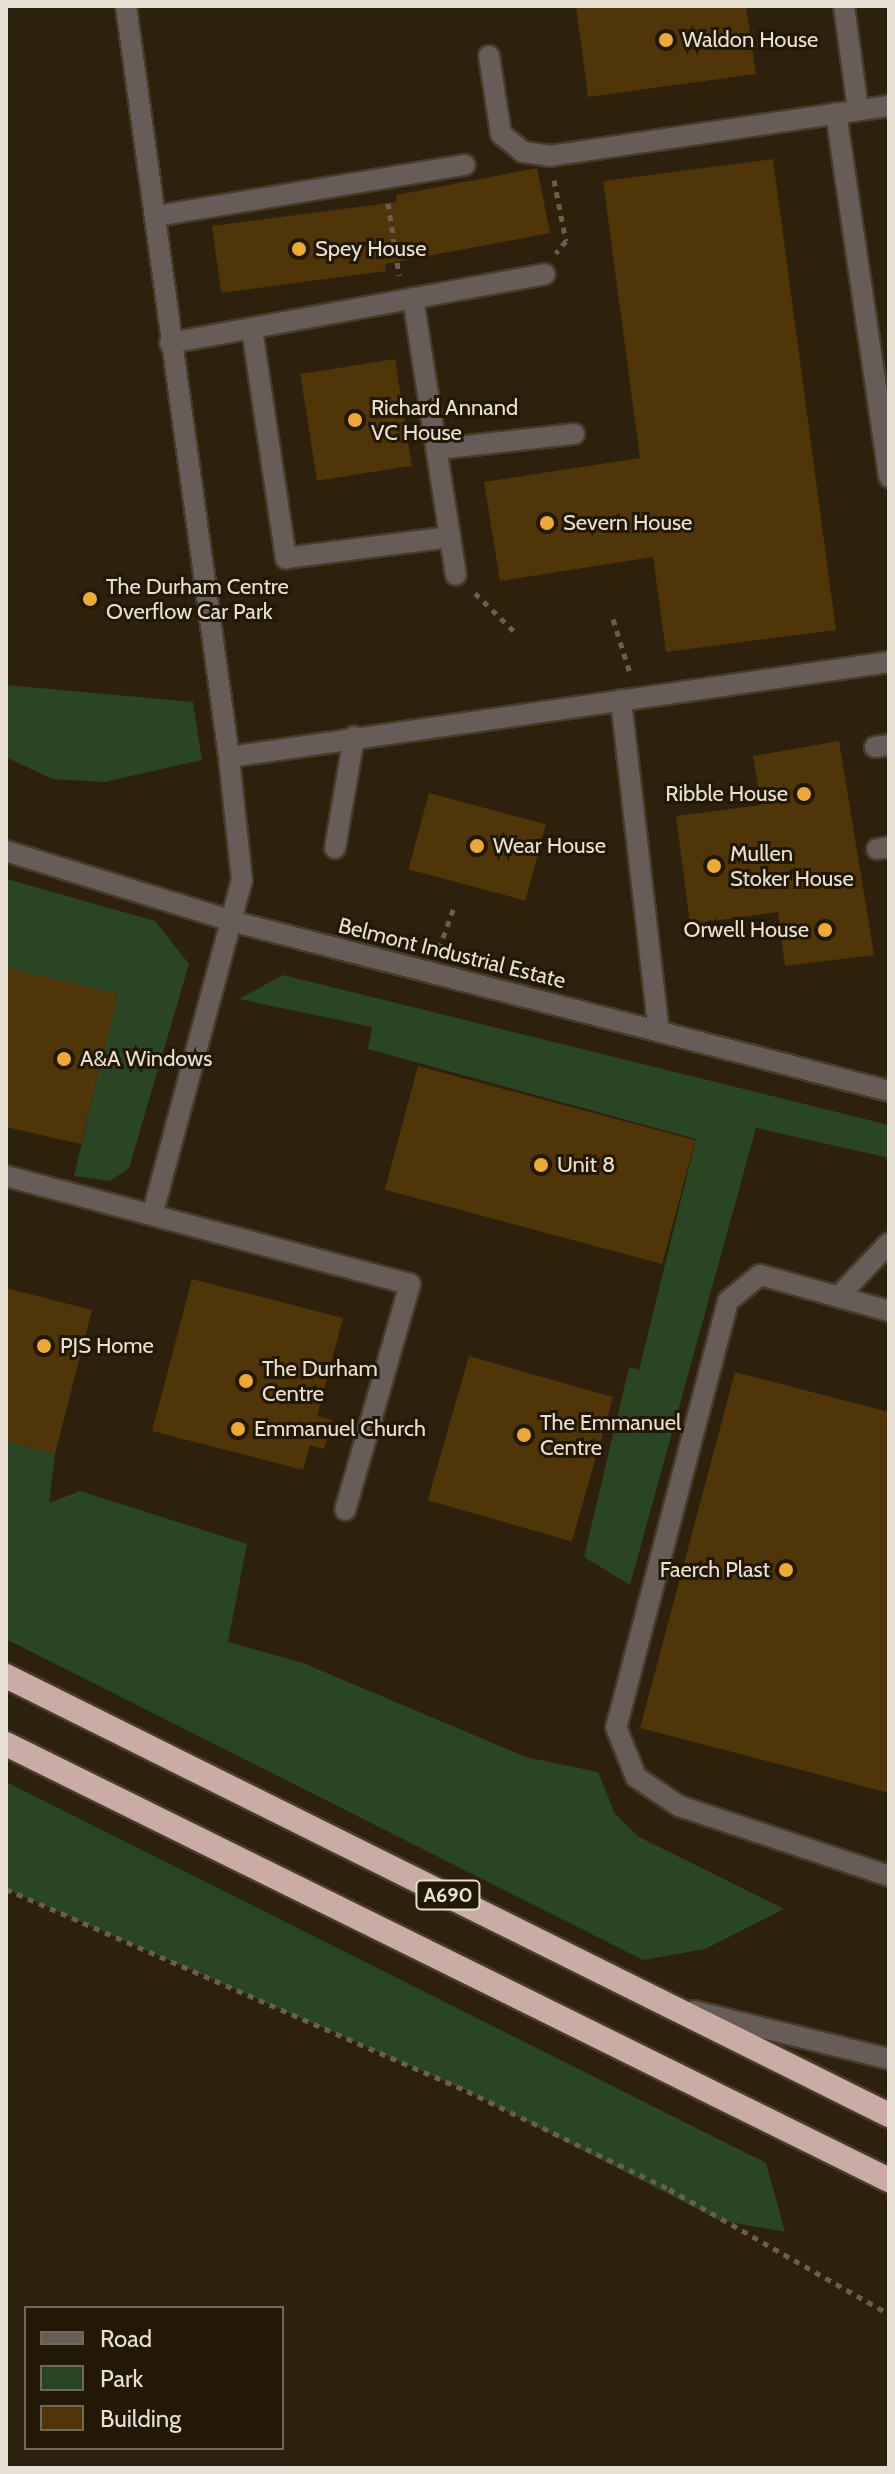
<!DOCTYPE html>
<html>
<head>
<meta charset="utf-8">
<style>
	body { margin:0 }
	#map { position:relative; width:895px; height:2474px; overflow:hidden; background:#2d200d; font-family:Cabin,sans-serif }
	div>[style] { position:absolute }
	.green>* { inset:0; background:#2a4523 }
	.building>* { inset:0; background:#4f3508; transform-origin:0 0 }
	.path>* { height:5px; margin-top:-2.5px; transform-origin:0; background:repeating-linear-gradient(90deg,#6a5e4d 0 6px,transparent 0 12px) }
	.roads { filter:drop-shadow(2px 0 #473b29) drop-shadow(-2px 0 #473b29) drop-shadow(0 2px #473b29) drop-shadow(0 -2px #473b29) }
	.minor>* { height:20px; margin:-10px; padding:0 10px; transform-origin:10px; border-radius:10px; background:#685c59 }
	.highway>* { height:24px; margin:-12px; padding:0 12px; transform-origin:12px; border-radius:12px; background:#caaca4 }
	.dots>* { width:22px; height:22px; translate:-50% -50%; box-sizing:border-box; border:4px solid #231705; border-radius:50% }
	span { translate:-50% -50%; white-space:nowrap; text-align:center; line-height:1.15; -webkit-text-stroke:6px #231705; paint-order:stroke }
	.shield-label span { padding:2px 6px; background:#231705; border:2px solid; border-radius:6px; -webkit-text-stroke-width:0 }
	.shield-label { font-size:20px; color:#e9e0d4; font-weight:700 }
	.poi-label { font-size:22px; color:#e9e0d4 }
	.left { translate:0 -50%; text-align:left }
	.right { translate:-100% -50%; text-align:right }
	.street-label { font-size:22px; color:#e9e0d4 }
	.frame { position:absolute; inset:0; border:8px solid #e9e0d4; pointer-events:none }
	.legend { position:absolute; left:24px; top:2306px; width:260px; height:144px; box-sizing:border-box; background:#231705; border:2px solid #726758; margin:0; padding:10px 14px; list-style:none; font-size:24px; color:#e9e0d4 }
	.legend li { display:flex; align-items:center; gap:16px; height:40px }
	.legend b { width:40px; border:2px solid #726758 }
</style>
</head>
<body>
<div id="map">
	<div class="green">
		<i style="clip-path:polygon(6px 685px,193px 702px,202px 760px,104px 782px,52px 779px,6px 757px)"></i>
		<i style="clip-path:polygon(7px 879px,155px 921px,189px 964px,129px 1168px,110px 1181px,74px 1176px,117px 994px,6px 968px)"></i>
		<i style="clip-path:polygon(283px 975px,889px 1125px,889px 1158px,756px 1128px,630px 1585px,584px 1557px,629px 1367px,639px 1370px,696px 1139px,368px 1049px,372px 1027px,239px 999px)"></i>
		<i style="clip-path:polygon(6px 1441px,55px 1454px,49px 1503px,80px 1491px,247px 1544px,228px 1642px,303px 1663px,526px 1757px,598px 1772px,615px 1814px,639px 1837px,784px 1909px,705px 1949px,643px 1960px,6px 1639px)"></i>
		<i style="clip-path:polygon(6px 1782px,766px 2163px,785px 2232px,719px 2220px,467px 2091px,6px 1889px)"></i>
	</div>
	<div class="building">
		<i style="clip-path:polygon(576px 6px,746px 6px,756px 74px,588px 97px)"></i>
		<i style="clip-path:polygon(773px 159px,836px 630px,666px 652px,653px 557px,500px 581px,484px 482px,640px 458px,603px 181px)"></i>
		<i style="clip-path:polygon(537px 168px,550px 233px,385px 264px,386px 271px,221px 293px,212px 226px,397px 202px,396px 195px)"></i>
		<i style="left:395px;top:359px;width:108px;height:96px;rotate:81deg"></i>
		<i style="clip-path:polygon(839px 741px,874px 955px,785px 966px,778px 912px,690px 924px,676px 816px,761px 805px,753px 756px)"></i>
		<i style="left:429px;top:793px;width:121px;height:79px;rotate:15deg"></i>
		<i style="clip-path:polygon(6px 968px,118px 994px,81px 1144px,6px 1127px)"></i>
		<i style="left:418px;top:1066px;width:287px;height:128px;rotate:15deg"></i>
		<i style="clip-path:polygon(192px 1279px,343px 1318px,317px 1416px,332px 1420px,324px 1449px,310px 1445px,303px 1470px,152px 1431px)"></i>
		<i style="clip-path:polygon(6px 1288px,92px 1310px,55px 1454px,6px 1441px)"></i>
		<i style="left:469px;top:1356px;width:150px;height:150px;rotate:16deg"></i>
		<i style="clip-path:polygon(735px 1372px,889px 1412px,889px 1793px,640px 1728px)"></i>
	</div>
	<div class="path">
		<i style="left:554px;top:180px;width:62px;rotate:78.9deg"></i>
		<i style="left:566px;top:241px;width:16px;rotate:130deg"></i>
		<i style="left:388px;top:203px;width:73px;rotate:81.3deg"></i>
		<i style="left:475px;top:593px;width:59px;rotate:44.3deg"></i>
		<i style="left:613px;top:619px;width:57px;rotate:72.5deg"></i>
		<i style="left:439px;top:949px;width:48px;rotate:-70.4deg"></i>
		<i style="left:6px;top:1889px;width:503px;rotate:23.66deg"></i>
		<i style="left:467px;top:2091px;width:225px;rotate:25.9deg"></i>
		<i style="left:669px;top:2189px;width:253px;rotate:29.6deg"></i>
	</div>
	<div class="roads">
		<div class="minor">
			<i style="left:126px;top:6px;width:758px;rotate:82.19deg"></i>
			<i style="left:229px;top:757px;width:667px;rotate:-8.19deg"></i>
			<i style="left:844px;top:6px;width:105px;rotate:82.3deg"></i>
			<i style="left:489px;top:56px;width:79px;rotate:81.3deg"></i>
			<i style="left:501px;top:134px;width:28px;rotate:39deg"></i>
			<i style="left:523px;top:152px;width:27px;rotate:8deg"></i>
			<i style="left:550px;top:156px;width:343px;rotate:-8.4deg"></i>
			<i style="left:836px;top:113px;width:368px;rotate:81.7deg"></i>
			<i style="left:156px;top:216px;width:313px;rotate:-9.4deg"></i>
			<i style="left:413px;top:298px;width:280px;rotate:81.2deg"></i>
			<i style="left:252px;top:329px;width:232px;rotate:81.6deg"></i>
			<i style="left:286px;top:558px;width:165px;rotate:-7.3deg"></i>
			<i style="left:170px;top:343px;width:381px;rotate:-10.4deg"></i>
			<i style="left:438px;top:449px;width:137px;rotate:-6.3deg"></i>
			<i style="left:621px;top:700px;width:333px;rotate:83.5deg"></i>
			<i style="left:875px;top:747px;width:14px;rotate:-8deg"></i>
			<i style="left:335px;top:848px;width:113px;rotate:-80.3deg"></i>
			<i style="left:877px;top:849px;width:12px;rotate:-9deg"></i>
			<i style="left:6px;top:851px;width:240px;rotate:17.2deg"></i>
			<i style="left:235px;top:922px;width:675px;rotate:14.49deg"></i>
			<i style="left:6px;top:1176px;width:418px;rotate:15deg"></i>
			<i style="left:410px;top:1284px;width:235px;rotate:106deg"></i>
			<i style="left:153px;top:1212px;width:343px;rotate:-75deg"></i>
			<i style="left:242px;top:881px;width:125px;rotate:-96deg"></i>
			<i style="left:838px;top:1297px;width:74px;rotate:-46.6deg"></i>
			<i style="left:889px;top:1311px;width:134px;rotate:-164.4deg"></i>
			<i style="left:760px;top:1275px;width:41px;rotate:140.9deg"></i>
			<i style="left:728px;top:1301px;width:440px;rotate:104.7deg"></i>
			<i style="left:616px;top:1727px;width:54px;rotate:68.2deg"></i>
			<i style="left:636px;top:1777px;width:52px;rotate:34deg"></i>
			<i style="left:679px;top:1806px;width:221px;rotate:18.4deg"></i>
			<i style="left:694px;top:2011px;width:201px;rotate:13.8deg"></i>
		</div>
		<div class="highway">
			<i style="left:6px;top:1676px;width:986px;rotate:26.44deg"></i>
			<i style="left:6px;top:1744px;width:985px;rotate:26.28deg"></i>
		</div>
	</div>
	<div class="dots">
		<i style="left:666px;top:40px;background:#eca93a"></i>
		<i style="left:299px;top:249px;background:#eca93a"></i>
		<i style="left:355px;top:420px;background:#eca93a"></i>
		<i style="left:547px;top:523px;background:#eca93a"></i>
		<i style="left:90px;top:599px;background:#eca93a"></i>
		<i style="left:804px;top:794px;background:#eca93a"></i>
		<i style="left:477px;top:846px;background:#eca93a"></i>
		<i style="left:714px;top:866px;background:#eca93a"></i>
		<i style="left:825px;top:930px;background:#eca93a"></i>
		<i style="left:64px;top:1059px;background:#eca93a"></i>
		<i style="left:541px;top:1165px;background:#eca93a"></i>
		<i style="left:44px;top:1346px;background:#eca93a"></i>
		<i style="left:246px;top:1381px;background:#eca93a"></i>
		<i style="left:238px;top:1429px;background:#eca93a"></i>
		<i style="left:524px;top:1435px;background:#eca93a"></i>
		<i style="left:786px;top:1570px;background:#eca93a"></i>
	</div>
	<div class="shield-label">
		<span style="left:448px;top:1895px">A690</span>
	</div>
	<div class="poi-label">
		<span class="left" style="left:682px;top:40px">Waldon House</span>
		<span class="left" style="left:315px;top:249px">Spey House</span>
		<span class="left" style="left:371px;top:420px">Richard Annand<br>VC House</span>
		<span class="left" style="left:563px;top:523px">Severn House</span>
		<span class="left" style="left:106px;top:599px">The Durham Centre<br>Overflow Car Park</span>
		<span class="right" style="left:788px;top:794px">Ribble House</span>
		<span class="left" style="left:493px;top:846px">Wear House</span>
		<span class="left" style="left:730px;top:866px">Mullen<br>Stoker House</span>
		<span class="right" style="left:809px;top:930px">Orwell House</span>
		<span class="left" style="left:80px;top:1059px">A&amp;A Windows</span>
		<span class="left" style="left:557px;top:1165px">Unit 8</span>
		<span class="left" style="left:60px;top:1346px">PJS Home</span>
		<span class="left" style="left:262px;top:1381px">The Durham<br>Centre</span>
		<span class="left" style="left:540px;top:1435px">The Emmanuel<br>Centre</span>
		<span class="left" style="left:254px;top:1429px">Emmanuel Church</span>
		<span class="right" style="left:770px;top:1570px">Faerch Plast</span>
	</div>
	<div class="street-label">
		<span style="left:452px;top:953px;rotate:14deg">Belmont Industrial Estate</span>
	</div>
	<div class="frame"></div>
	<ul class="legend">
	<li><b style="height:10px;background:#685c59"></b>Road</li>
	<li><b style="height:22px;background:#2a4523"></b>Park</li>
	<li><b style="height:22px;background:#4f3508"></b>Building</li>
	</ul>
</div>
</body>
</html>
